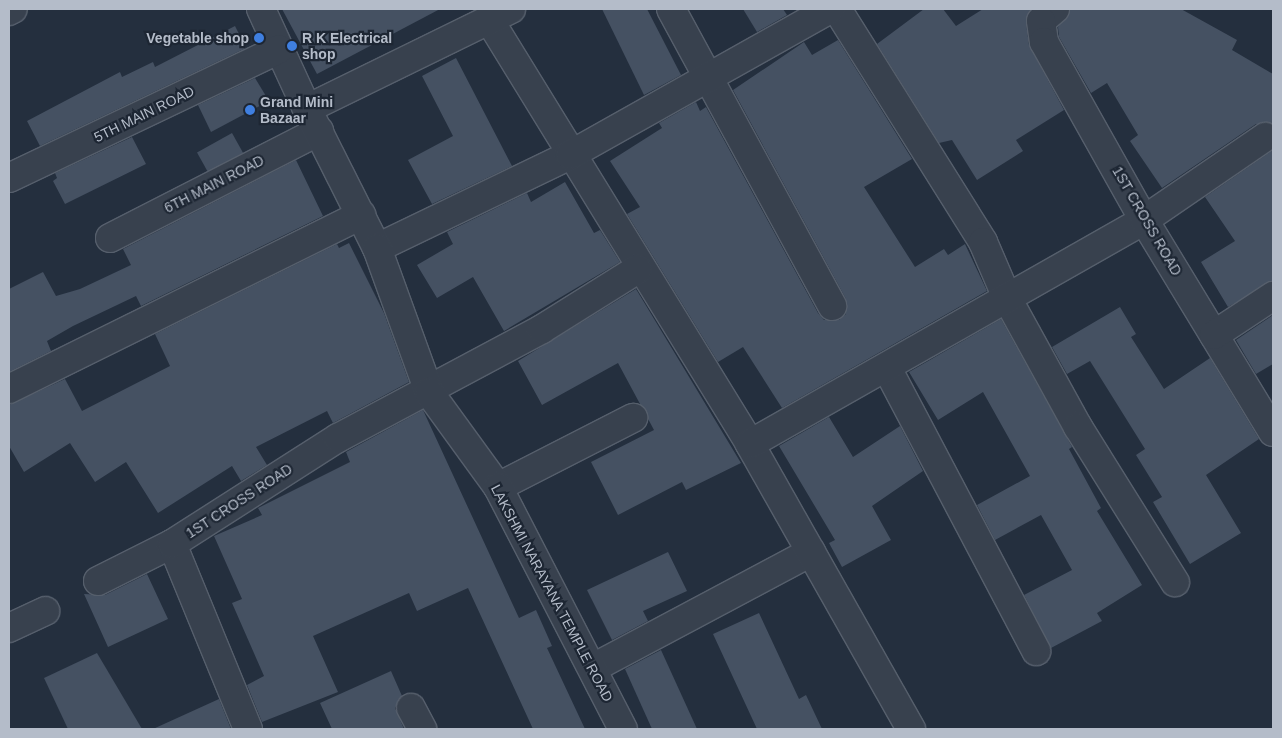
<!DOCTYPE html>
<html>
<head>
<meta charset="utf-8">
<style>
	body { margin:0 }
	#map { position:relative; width:1282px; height:738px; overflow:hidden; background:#242f3e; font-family:Helvetica,sans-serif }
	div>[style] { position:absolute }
	.building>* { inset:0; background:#455162; transform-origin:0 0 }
	.roads { filter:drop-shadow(1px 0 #565f6c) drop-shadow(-1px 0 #565f6c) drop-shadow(0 1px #565f6c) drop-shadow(0 -1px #565f6c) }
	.minor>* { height:28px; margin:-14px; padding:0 14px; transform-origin:14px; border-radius:14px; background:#38414e }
	.tertiary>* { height:28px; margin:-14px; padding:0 14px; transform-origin:14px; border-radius:14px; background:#38414e }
	.dots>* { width:14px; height:14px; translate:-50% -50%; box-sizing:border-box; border:2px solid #1d2633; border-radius:50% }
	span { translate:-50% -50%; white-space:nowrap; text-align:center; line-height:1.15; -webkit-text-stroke:4.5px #1d2633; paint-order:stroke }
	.poi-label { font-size:14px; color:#b4bcc9; font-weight:700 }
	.right { translate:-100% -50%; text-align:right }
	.left { translate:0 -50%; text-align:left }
	.street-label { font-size:14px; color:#b4bcc9 }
	.frame { position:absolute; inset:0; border:10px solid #b4bcc9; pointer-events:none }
</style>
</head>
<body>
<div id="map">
	<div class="building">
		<i style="clip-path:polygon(282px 9px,440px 9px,317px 74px)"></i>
		<i style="clip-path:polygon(602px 9px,647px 9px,681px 75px,644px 95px)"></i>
		<i style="clip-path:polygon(743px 9px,783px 9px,787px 15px,757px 32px)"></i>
		<i style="clip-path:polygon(924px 9px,943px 9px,956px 26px,983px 9px,1031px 9px,1026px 23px,1029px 45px,1064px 110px,1016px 140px,1023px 151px,977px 180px,952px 140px,939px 143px,877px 44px)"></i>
		<i style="clip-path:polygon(1070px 9px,1181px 9px,1237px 40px,1232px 50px,1273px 74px,1273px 124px,1256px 124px,1162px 188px,1130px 141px,1138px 135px,1107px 83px,1091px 93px,1059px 37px,1058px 27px)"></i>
		<i style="clip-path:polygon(235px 26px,246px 48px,40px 146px,27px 121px,120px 72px,122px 77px,153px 62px,155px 67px)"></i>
		<i style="clip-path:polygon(838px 40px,912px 159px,864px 187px,915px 267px,944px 249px,948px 255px,965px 244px,987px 291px,782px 408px,743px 347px,718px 362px,627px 214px,640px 207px,610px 161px,662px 128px,659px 123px,696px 102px,700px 111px,706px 107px,818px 313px,824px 320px,839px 320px,846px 314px,846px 299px,733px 90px,804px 42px,812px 55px)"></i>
		<i style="clip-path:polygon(456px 58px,512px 166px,432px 204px,408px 160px,453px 136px,422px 76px)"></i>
		<i style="clip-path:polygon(255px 78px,269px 101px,211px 132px,198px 105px)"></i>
		<i style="left:232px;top:133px;width:23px;height:40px;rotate:61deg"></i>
		<i style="clip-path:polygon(132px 137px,146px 164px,65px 204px,53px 181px,57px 178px,55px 173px)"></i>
		<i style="clip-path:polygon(1273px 150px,1273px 281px,1228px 307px,1201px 262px,1235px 241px,1205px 197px)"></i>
		<i style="clip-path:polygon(296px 160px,323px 216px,141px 306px,136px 296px,73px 326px,47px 341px,51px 351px,9px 372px,9px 289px,43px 272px,56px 296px,80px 289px,131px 265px,123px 249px)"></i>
		<i style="clip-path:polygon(565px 182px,594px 233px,600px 230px,620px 262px,504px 331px,473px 277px,437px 298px,417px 265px,453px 244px,447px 232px,527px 193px,531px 202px)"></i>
		<i style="clip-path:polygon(349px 243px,384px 313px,409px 382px,333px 423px,327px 411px,256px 447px,267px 465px,241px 481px,232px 466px,158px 513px,126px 462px,95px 482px,70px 443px,24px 472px,9px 446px,9px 405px,65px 379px,82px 411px,170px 366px,155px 334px,337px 244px,339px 248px)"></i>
		<i style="clip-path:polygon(636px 289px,741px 463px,686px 490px,682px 482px,618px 515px,591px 462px,654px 430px,618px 363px,542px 405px,518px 361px)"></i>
		<i style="clip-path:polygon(1120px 307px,1136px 334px,1131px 337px,1164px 389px,1210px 358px,1259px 439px,1206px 475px,1241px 533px,1190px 564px,1153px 502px,1162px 497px,1136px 455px,1145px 449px,1090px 361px,1067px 374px,1052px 347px)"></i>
		<i style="clip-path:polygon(1273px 315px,1273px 364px,1256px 374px,1236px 340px)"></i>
		<i style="clip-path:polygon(1001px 319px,1072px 447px,1069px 449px,1101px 508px,1097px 511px,1142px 585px,1097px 613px,1102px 621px,1051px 648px,1024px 595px,1072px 570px,1041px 515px,995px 540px,977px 505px,1030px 476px,983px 392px,938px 420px,909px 372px)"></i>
		<i style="clip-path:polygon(423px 410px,519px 618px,536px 610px,552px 646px,547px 648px,585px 729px,533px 729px,468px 588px,417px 611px,409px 593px,313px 636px,338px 692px,262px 722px,247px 685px,264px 676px,232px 603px,242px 599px,214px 536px,262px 515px,258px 508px,350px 462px,346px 452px)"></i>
		<i style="clip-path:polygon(829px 417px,853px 457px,900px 426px,923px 471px,872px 506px,891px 540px,842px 567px,829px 543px,835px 540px,779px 446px)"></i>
		<i style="clip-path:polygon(668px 552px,687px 591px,643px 611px,648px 621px,612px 640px,587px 590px)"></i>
		<i style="clip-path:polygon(147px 574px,168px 619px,108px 647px,84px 594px,105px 595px)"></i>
		<i style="clip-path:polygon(759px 613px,799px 699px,806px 695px,822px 729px,757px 729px,713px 634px)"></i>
		<i style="clip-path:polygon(661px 650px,697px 729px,652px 729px,625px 669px)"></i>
		<i style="clip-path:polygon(97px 653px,142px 729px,68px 729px,44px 678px)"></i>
		<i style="clip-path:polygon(391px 671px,402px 696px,395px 708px,404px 729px,332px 729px,320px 703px)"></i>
		<i style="clip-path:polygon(219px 699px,231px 729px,153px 729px)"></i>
	</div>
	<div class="roads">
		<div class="minor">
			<i style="left:261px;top:9px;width:110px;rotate:65.3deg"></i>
			<i style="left:671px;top:9px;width:338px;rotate:61.5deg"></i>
			<i style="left:837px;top:9px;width:275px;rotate:57.9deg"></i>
			<i style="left:983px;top:242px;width:61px;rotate:66.8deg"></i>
			<i style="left:1007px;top:298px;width:147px;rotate:61.2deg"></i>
			<i style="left:1078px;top:427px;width:183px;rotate:58deg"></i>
			<i style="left:1055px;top:9px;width:18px;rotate:139deg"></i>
			<i style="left:1041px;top:21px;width:21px;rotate:82deg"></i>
			<i style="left:1044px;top:42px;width:204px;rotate:60.7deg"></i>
			<i style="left:1144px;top:220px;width:248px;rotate:58.7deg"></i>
			<i style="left:9px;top:11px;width:4px;rotate:-27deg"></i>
			<i style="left:490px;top:21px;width:497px;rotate:58.4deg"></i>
			<i style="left:9px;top:178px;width:299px;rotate:-25.5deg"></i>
			<i style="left:110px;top:238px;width:235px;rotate:-27.1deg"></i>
			<i style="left:377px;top:248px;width:214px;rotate:-25.7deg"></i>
			<i style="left:570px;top:155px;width:298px;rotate:-29.3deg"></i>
			<i style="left:1214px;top:335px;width:71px;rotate:-33.5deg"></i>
			<i style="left:887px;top:368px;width:320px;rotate:62.2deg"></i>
			<i style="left:9px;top:389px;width:393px;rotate:-26.3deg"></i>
			<i style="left:498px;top:487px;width:152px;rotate:-27.1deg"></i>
			<i style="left:98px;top:581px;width:83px;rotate:-26.6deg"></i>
			<i style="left:9px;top:628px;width:40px;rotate:-25deg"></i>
			<i style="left:593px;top:668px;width:247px;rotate:-28deg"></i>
			<i style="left:411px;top:708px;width:24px;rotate:62deg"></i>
			<i style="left:248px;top:729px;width:200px;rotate:-112.3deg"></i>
			<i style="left:172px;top:544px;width:197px;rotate:-32.6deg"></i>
			<i style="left:338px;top:438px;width:231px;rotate:-28.1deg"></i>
			<i style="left:542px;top:329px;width:113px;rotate:-32deg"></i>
			<i style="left:911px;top:729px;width:327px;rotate:-119.5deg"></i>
			<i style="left:750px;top:444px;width:453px;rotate:-29.6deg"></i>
			<i style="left:1144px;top:220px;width:147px;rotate:-34.4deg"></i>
		</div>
		<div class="tertiary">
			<i style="left:511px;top:9px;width:227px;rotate:153.9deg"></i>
			<i style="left:307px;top:109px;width:156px;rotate:63.3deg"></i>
			<i style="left:377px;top:248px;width:153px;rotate:70.1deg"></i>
			<i style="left:429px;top:392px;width:117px;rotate:54deg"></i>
			<i style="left:498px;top:487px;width:272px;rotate:62.7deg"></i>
		</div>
	</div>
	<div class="dots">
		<i style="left:259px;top:38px;background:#3f7fe0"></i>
		<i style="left:292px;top:46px;background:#3f7fe0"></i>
		<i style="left:250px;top:110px;background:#3f7fe0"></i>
	</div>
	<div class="poi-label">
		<span class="right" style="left:249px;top:38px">Vegetable shop</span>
		<span class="left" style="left:302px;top:46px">R K Electrical<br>shop</span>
		<span class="left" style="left:260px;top:110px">Grand Mini<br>Bazaar</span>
	</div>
	<div class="street-label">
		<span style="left:144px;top:114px;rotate:-26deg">5TH MAIN ROAD</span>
		<span style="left:214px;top:184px;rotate:-27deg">6TH MAIN ROAD</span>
		<span style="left:1147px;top:221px;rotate:60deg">1ST CROSS ROAD</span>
		<span style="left:239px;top:501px;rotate:-33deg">1ST CROSS ROAD</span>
		<span style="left:552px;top:593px;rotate:62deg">LAKSHMI NARAYANA TEMPLE ROAD</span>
	</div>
	<div class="frame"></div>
</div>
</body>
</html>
